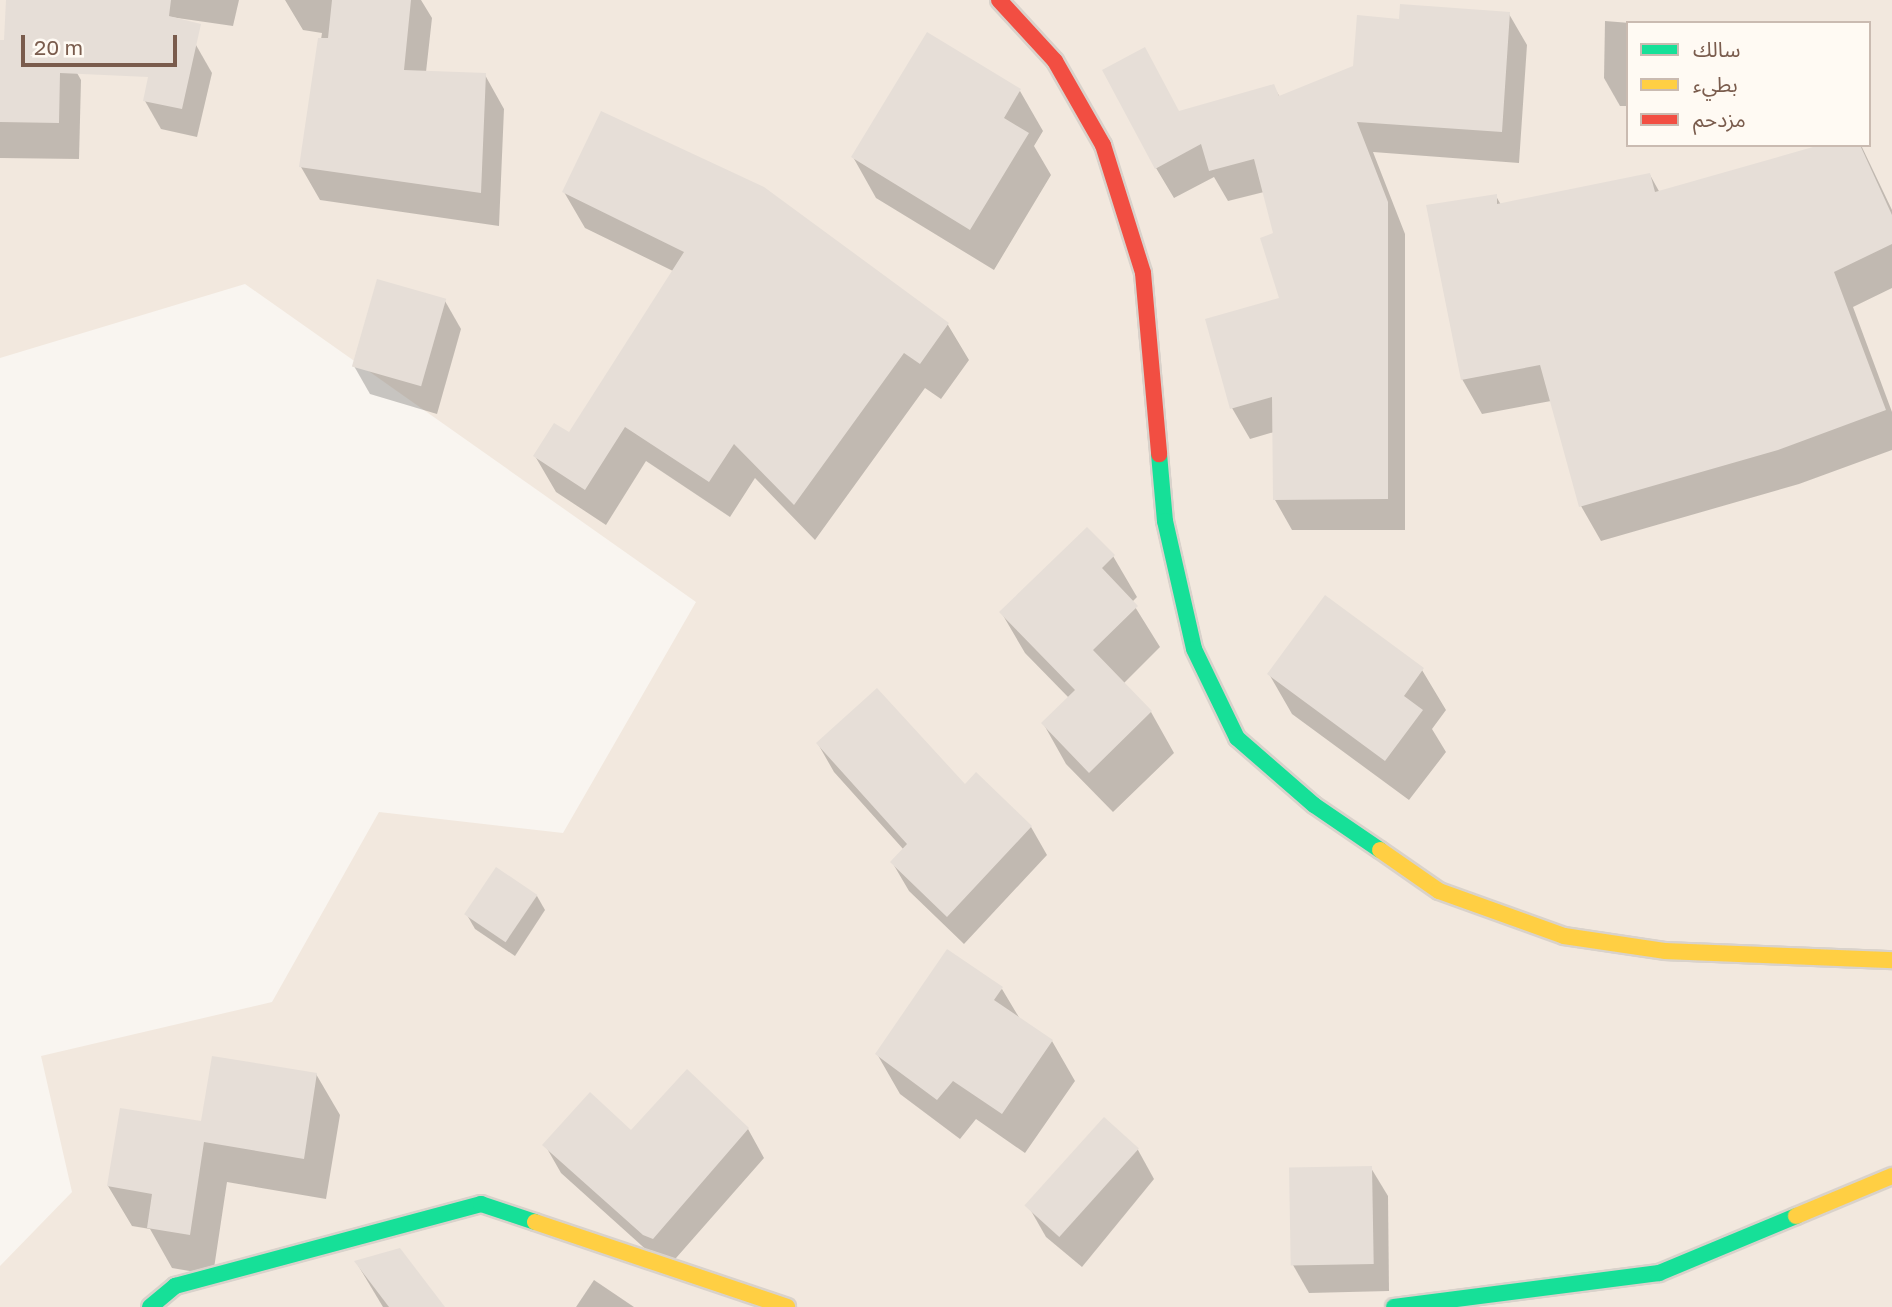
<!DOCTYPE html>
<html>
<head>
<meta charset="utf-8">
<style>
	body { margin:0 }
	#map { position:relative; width:1892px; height:1307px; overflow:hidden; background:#f9f5f0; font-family:"Golos Text","Noto Sans Arabic",sans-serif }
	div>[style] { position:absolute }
	.residential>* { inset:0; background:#f2e8de }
	.shadow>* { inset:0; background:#0003 }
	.building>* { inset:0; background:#e6ded7; transform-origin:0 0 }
	.roads { filter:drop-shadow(2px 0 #d9d2cb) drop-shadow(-2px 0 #d9d2cb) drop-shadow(0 2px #d9d2cb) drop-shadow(0 -2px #d9d2cb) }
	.fast>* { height:16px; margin:-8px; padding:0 8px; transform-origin:8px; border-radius:8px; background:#16e098 }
	.slow>* { height:16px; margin:-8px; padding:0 8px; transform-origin:8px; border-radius:8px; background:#ffcf43 }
	.jam>* { height:16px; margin:-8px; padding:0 8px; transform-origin:8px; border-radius:8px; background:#f24e42 }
	span { translate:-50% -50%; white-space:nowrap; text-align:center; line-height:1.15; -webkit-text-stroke:5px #fffaf3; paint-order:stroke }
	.legend { position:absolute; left:1626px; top:21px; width:245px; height:126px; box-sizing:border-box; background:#fffaf3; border:2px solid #cabbb1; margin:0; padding:9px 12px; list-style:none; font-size:21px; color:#7a5c4d }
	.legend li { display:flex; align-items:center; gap:14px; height:35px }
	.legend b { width:35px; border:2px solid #cabbb1 }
	.scale { position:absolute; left:21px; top:35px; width:156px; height:32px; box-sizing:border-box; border:4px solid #7a5c4d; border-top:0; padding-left:9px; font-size:21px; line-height:24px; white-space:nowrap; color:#7a5c4d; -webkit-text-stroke:5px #fffaf3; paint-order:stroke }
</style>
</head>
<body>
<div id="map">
	<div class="residential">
		<i style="clip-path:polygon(evenodd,0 0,1892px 0,1892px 1307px,0 1307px,0 1266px,72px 1192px,41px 1056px,272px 1002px,379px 812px,563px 833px,696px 602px,245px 284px,0 358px,0 0,1628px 23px,1869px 23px,1869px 145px,1628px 145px,1628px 23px)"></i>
	</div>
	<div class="shadow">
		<i style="clip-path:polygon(97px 0,239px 0,233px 26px,101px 7px)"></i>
		<i style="clip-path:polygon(285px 0,421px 0,432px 18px,426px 72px,485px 75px,504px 109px,499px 226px,320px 200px,301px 167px,322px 33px,303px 30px)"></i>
		<i style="clip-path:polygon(1509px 14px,1527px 45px,1519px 163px,1373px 152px,1405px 234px,1405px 530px,1292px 530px,1275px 500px,1274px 432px,1250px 439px,1232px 408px,1207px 320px,1281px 299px,1275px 234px,1264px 192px,1228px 201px,1214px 177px,1174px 198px,1156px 168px,1180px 113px,1273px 86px,1280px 97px,1354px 67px,1400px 21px)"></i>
		<i style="clip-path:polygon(1605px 21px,1630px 23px,1628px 106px,1620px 106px,1604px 78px)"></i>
		<i style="clip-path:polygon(0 42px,60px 43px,81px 80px,79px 159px,0 158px)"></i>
		<i style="clip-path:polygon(196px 45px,212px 73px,197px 137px,161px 129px,145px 101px)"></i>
		<i style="clip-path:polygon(1020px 91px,1043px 131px,1034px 146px,1051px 175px,994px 270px,876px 198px,853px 157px)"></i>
		<i style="clip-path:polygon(1816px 145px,1861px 145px,1892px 210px,1892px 288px,1853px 307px,1892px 412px,1892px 450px,1799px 484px,1601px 541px,1581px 506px,1551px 401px,1482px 414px,1462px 379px,1496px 196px,1501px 205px,1650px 175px,1660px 193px,1817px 148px)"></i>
		<i style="clip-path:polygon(763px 188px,948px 325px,969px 360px,941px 399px,925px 388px,815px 540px,755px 478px,730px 517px,646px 461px,606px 525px,556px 492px,535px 456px,569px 435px,673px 271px,585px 228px,564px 192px)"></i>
		<i style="clip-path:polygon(445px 301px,461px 329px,437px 414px,370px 394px,354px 366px)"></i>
		<i style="clip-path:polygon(1113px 556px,1137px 597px,1132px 602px,1160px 647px,1123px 684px,1151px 712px,1174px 753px,1113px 812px,1066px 764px,1043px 723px,1069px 698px,1025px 653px,1001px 612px)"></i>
		<i style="clip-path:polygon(1422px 670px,1446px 710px,1432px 729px,1446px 752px,1409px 800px,1292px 714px,1269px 674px)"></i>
		<i style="clip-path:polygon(818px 744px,965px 787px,1031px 827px,1047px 855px,964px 944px,909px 891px,892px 862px,904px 850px,834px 772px)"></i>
		<i style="clip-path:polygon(537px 896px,545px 910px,515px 956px,475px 929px,467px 915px)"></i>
		<i style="clip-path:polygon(1002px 989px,1020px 1019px,1052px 1041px,1075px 1081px,1025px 1153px,976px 1119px,960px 1139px,900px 1094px,877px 1054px)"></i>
		<i style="clip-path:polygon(687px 1072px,748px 1129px,764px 1158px,669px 1266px,661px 1263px,561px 1173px,545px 1145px,632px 1132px)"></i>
		<i style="clip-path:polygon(316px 1074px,340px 1115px,326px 1199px,227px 1182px,213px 1275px,172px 1268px,150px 1229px,132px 1226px,108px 1186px,203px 1123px)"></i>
		<i style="clip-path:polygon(1105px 1120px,1138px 1150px,1154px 1179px,1082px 1267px,1046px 1237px,1030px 1209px)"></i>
		<i style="clip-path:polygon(1371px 1168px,1388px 1196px,1389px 1291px,1309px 1293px,1293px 1265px)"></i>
		<i style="clip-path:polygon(356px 1262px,443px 1307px,383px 1307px)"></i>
		<i style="clip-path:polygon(594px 1280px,634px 1307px,576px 1307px)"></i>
	</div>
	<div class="building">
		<i style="clip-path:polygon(6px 0,171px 0,169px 16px,201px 24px,182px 109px,143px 101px,148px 77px,60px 73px,59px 123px,0 122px,0 40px,4px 40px)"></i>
		<i style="clip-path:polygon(332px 0,411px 0,404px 70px,486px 73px,481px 193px,299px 167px,318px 38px,328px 38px)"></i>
		<i style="clip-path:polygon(1400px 4px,1510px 12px,1502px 132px,1357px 122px,1388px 202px,1388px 499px,1273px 500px,1272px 397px,1230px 409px,1205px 319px,1279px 298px,1260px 238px,1273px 233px,1254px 159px,1209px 171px,1201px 144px,1155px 169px,1102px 70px,1145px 47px,1179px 111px,1274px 84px,1279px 96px,1353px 66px,1357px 15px,1399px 19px)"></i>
		<i style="clip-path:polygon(927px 32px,1021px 89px,1004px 118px,1029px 133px,970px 230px,851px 157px)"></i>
		<i style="clip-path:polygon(601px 111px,764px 187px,949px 323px,920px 364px,904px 353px,794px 505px,734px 444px,709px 482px,625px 427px,585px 490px,533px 456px,554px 423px,569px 432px,684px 252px,562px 192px)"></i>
		<i style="clip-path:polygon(1820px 145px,1860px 145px,1892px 215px,1892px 244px,1834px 272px,1886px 410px,1778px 450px,1579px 507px,1540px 365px,1461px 380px,1426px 205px,1497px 194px,1497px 204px,1650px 173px,1655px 192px)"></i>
		<i style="left:377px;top:279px;width:72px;height:91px;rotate:16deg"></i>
		<i style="clip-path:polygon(1087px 527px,1115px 555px,1102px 568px,1138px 606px,1093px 650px,1152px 711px,1089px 773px,1041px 723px,1075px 690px,999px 612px)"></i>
		<i style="clip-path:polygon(1325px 595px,1424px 668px,1404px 696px,1423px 710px,1385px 761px,1267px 674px)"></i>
		<i style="clip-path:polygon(877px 688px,965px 784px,976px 772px,1032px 826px,947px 917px,890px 862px,907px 844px,816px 743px)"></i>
		<i style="left:496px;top:867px;width:50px;height:57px;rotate:34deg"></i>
		<i style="clip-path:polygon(947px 949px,1003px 987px,994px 1000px,1053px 1040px,1002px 1114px,953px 1081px,937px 1100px,875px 1054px)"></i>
		<i style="clip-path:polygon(212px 1056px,317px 1073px,304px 1159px,204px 1142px,190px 1235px,147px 1228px,152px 1194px,107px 1186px,120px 1108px,201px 1121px)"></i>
		<i style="clip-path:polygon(687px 1069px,749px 1128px,653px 1239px,643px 1235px,542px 1145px,590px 1092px,631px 1130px)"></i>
		<i style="left:1104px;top:1117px;width:47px;height:119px;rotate:42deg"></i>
		<i style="left:1372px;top:1166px;width:98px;height:83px;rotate:89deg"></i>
		<i style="clip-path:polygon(400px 1248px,445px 1307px,389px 1307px,354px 1261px)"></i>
	</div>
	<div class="roads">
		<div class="fast">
			<i style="left:1159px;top:454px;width:67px;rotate:84.9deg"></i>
			<i style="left:1165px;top:521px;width:131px;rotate:77.2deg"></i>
			<i style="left:1194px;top:649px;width:99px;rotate:64.2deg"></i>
			<i style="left:1237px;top:738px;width:102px;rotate:41deg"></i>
			<i style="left:1314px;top:805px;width:80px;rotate:34.3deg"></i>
			<i style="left:150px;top:1307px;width:33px;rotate:-40deg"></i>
			<i style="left:175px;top:1286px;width:317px;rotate:-15deg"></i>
			<i style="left:481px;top:1204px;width:57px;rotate:18.4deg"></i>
			<i style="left:1394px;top:1307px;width:267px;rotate:-7.3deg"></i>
			<i style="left:1659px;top:1273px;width:148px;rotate:-22.6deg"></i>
		</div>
		<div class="slow">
			<i style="left:1380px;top:850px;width:72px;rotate:34.8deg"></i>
			<i style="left:1439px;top:891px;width:133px;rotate:19.8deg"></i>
			<i style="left:1564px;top:936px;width:103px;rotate:8.4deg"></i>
			<i style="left:1666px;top:951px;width:226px;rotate:2.3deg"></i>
			<i style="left:1796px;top:1216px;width:104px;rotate:-22.6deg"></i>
			<i style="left:535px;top:1222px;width:266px;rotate:18.6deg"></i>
		</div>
		<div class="jam">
			<i style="left:999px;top:0;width:83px;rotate:47.4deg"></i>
			<i style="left:1055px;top:61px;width:97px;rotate:60.3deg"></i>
			<i style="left:1103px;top:145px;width:134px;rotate:72.6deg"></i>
			<i style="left:1143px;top:273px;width:182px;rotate:84.9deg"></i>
		</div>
	</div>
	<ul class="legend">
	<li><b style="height:9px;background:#16e098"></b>سالك</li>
	<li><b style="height:9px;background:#ffcf43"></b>بطيء</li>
	<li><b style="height:9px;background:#f24e42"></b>مزدحم</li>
	</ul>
	<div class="scale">20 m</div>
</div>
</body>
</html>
